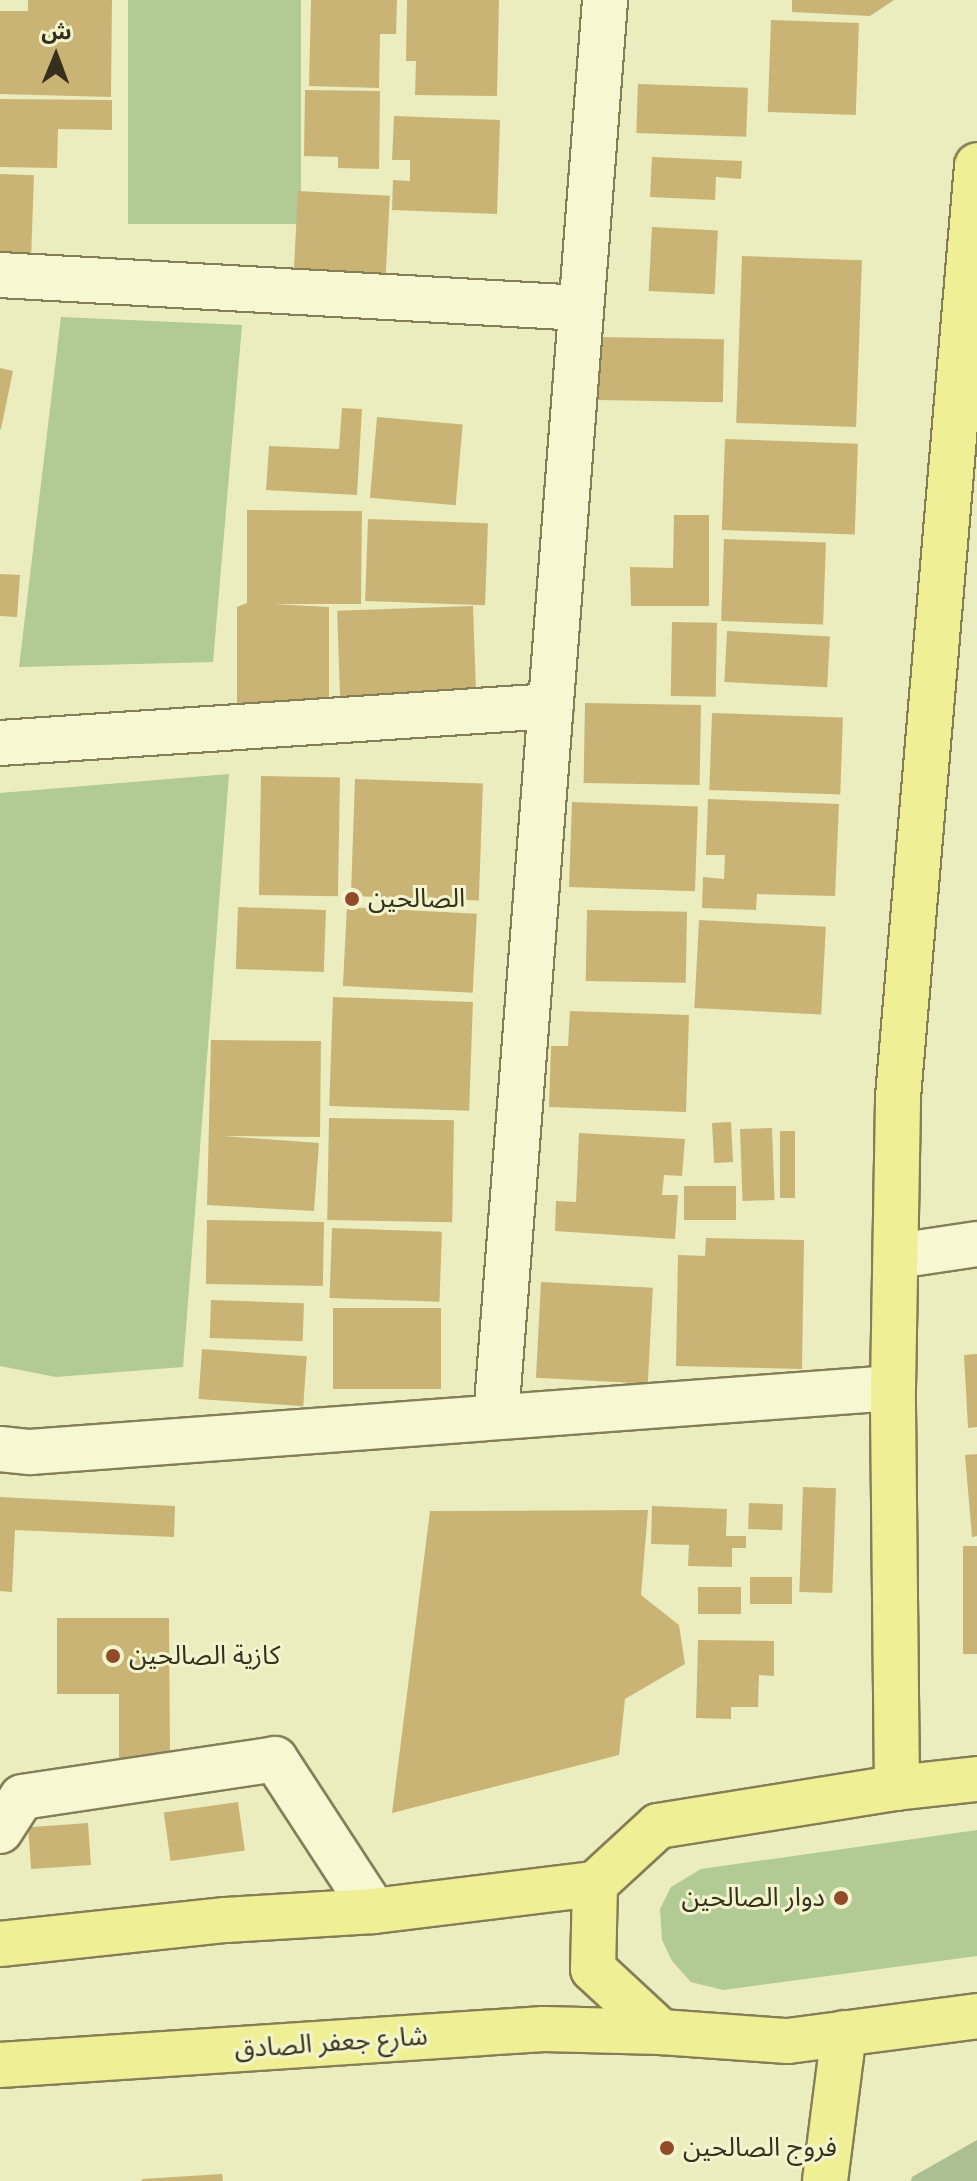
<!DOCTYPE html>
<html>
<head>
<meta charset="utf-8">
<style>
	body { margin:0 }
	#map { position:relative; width:977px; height:2181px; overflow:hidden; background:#ebedbe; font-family:"Roboto Serif","Noto Sans Arabic",serif }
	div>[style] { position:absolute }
	.green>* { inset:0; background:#b2ca93; transform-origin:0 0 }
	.cemetery>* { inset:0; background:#abbf92 }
	.building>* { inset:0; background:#cab475; transform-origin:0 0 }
	.roads { filter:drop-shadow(2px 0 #857e57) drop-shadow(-2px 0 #857e57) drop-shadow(0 2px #857e57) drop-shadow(0 -2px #857e57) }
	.minor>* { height:44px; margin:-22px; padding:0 22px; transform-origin:22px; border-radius:22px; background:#f7f8d1 }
	.major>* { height:44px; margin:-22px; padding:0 22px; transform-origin:22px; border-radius:22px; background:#eff096 }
	.dots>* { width:22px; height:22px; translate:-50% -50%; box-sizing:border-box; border:4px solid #f3f4ce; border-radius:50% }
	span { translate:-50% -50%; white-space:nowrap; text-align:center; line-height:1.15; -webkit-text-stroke:6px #f3f4ce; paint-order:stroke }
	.poi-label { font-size:26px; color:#34301c }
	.left { translate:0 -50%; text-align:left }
	.right { translate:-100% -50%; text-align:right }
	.street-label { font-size:26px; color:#34301c }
	.north { position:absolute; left:16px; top:16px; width:80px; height:80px; -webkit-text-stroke:6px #f3f4ce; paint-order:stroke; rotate:1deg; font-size:22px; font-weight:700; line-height:32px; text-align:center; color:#34301c }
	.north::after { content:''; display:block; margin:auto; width:28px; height:36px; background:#34301c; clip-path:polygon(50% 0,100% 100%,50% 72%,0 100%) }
</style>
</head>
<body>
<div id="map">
	<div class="green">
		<i style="left:128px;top:0;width:173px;height:224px"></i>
		<i style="clip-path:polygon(61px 317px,242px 325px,213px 662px,19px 667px)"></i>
		<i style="clip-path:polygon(229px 774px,183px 1367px,56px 1377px,0 1366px,0 793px)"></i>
		<i style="clip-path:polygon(977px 1830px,977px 1956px,723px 1990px,691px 1982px,672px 1961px,662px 1940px,660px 1909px,671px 1887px,701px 1869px)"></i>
	</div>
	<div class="cemetery">
		<i style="clip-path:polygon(977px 2140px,977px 2181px,911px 2181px,912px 2177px)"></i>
	</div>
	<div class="building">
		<i style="clip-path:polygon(28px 0,112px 0,111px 97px,0 94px,0 11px,28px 11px)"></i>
		<i style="clip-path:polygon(311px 0,397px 0,396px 34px,380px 34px,379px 88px,309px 86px)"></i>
		<i style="clip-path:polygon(407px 0,499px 0,497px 96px,415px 95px,416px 61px,406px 61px)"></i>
		<i style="clip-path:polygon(792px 0,894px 0,870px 16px,792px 12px)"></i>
		<i style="left:771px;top:20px;width:88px;height:92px;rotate:2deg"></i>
		<i style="left:638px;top:84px;width:110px;height:49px;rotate:2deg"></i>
		<i style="clip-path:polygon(305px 90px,380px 91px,379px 169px,338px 168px,338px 157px,304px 156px)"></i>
		<i style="clip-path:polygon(0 99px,112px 100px,112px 130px,58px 129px,57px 168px,0 167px)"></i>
		<i style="clip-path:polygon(394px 116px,500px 120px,497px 214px,392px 210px,393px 180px,410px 181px,410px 160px,392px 160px)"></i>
		<i style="clip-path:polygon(652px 157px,742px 161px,741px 179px,716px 177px,715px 200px,650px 197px)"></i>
		<i style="left:0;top:174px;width:34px;height:89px;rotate:2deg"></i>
		<i style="left:298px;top:191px;width:92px;height:87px;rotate:3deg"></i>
		<i style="left:652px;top:227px;width:66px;height:64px;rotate:3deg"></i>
		<i style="left:742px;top:256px;width:120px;height:167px;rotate:2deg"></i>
		<i style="left:599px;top:337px;width:125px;height:63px;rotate:1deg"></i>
		<i style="clip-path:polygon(0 368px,13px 371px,1px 429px,0 429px)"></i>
		<i style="clip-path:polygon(342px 408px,362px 409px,357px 495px,266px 490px,269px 446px,339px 449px)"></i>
		<i style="left:377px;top:417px;width:86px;height:81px;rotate:5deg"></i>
		<i style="left:725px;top:439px;width:133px;height:91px;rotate:2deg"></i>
		<i style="clip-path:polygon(247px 510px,362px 511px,361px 604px,273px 604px,329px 607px,329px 711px,237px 710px,237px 607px,247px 603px)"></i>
		<i style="clip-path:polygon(674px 515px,709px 515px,709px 606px,631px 606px,630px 567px,673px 568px)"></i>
		<i style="left:368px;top:519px;width:120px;height:82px;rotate:2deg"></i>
		<i style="left:724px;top:539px;width:102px;height:82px;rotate:2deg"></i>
		<i style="clip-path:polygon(0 574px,20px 575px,17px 617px,0 616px)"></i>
		<i style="left:473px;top:606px;width:98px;height:136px;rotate:88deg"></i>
		<i style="left:672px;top:622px;width:45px;height:74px;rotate:1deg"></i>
		<i style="left:727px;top:631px;width:103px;height:51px;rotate:3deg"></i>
		<i style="left:585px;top:703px;width:116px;height:80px;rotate:1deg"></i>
		<i style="left:712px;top:713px;width:131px;height:77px;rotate:2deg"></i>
		<i style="left:261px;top:776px;width:79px;height:119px;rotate:1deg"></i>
		<i style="left:355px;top:779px;width:128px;height:117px;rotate:2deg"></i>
		<i style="clip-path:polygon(708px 799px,839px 804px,835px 896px,757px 894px,756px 910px,702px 908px,703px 877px,724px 879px,725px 855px,706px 855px)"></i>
		<i style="left:572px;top:802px;width:126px;height:85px;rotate:2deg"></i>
		<i style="left:238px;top:907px;width:88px;height:62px;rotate:2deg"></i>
		<i style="left:347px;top:907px;width:130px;height:79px;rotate:3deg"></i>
		<i style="left:587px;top:910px;width:100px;height:71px;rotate:1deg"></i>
		<i style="left:699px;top:920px;width:127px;height:88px;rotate:3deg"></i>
		<i style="left:333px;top:997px;width:140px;height:109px;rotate:2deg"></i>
		<i style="clip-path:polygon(570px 1011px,689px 1015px,686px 1112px,549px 1107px,551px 1046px,568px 1046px)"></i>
		<i style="clip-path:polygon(211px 1040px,321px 1041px,320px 1137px,223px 1136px,319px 1143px,314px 1211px,207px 1205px)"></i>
		<i style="left:329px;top:1118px;width:125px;height:102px;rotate:1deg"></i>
		<i style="left:731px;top:1122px;width:40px;height:19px;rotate:87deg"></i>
		<i style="left:772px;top:1128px;width:72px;height:32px;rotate:88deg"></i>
		<i style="left:780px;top:1131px;width:15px;height:67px"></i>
		<i style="clip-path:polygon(579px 1133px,685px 1139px,682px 1176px,664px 1175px,662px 1195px,678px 1195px,675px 1239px,555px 1231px,556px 1201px,576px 1202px)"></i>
		<i style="left:684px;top:1186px;width:52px;height:34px"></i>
		<i style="left:207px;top:1220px;width:117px;height:64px;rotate:1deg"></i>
		<i style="left:332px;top:1228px;width:110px;height:70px;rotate:2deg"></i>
		<i style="clip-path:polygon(706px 1238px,804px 1240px,802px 1369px,676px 1366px,678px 1255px,705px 1256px)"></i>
		<i style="left:541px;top:1282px;width:112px;height:96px;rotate:3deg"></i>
		<i style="left:211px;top:1300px;width:93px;height:38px;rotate:2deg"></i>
		<i style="left:333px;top:1308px;width:108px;height:81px"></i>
		<i style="left:202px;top:1349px;width:105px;height:50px;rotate:4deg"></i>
		<i style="clip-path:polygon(977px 1354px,977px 1427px,968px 1428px,964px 1355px)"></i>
		<i style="clip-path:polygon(977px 1454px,977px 1536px,972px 1537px,965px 1455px)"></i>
		<i style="left:803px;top:1487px;width:33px;height:105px;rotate:2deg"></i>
		<i style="clip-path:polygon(0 1497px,175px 1506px,174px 1537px,15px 1530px,12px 1592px,0 1591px)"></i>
		<i style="left:749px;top:1503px;width:34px;height:26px;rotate:2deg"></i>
		<i style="clip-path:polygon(652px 1506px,727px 1509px,726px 1536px,746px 1536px,746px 1548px,732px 1548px,732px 1567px,688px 1566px,689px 1545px,651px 1544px)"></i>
		<i style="clip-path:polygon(648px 1510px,641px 1595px,679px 1625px,685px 1664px,625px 1699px,619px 1755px,392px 1813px,430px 1511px)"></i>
		<i style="left:963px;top:1546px;width:14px;height:108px"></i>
		<i style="left:750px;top:1577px;width:42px;height:27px"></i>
		<i style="left:698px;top:1587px;width:43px;height:27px"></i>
		<i style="clip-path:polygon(57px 1618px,169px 1618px,170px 1758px,119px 1759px,119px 1694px,57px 1694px)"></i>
		<i style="clip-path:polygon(698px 1640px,774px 1641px,774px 1676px,759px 1675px,758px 1707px,731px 1707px,731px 1719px,696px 1718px)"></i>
		<i style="left:238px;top:1802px;width:49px;height:75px;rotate:82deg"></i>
		<i style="left:88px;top:1823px;width:42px;height:60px;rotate:86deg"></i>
		<i style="clip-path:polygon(222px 2174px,223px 2181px,142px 2181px,142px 2179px)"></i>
	</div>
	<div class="roads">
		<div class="minor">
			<i style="left:0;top:275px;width:582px;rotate:3.25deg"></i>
			<i style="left:0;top:743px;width:552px;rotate:-3.84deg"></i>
			<i style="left:897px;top:1256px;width:81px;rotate:-8.5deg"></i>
			<i style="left:496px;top:1417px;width:1421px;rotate:-85.6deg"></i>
			<i style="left:0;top:1449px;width:30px;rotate:6deg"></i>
			<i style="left:30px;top:1452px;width:865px;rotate:-4.24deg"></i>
			<i style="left:0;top:1831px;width:40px;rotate:-57.1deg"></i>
			<i style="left:22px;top:1797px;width:256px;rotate:-8.5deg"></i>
			<i style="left:275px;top:1759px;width:181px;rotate:56.9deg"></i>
		</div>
		<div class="major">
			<i style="left:977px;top:1779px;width:82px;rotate:173.7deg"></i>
			<i style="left:895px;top:1788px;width:240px;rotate:170.9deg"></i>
			<i style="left:658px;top:1826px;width:86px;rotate:137.4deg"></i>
			<i style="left:595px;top:1884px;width:85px;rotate:91.3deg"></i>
			<i style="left:593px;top:1969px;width:93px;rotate:42.8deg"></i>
			<i style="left:661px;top:2032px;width:127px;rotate:4.1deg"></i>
			<i style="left:788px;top:2041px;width:191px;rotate:-7.5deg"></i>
			<i style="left:897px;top:1788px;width:400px;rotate:-90.6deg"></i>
			<i style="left:893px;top:1388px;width:291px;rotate:-89deg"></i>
			<i style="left:898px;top:1097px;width:935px;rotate:-85.15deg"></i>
			<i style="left:0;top:1944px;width:227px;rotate:-6.1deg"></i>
			<i style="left:226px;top:1920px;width:148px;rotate:-3.5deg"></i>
			<i style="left:374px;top:1911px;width:223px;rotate:-7deg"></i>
			<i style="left:0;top:2065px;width:545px;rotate:-3.79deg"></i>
			<i style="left:544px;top:2029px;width:117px;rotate:1.5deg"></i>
			<i style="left:825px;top:2181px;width:149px;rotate:-82.7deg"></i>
		</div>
	</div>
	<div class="dots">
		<i style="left:352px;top:899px;background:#924b29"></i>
		<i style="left:113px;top:1656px;background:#924b29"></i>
		<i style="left:841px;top:1898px;background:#924b29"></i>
		<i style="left:667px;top:2148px;background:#924b29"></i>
	</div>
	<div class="poi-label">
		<span class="left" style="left:368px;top:899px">الصالحين</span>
		<span class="left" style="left:129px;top:1656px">كازية الصالحين</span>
		<span class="right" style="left:825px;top:1898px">دوار الصالحين</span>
		<span class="left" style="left:683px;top:2148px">فروج الصالحين</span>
	</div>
	<div class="street-label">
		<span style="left:331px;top:2043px;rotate:-4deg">شارع جعفر الصادق</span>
	</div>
	<div class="north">ش</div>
</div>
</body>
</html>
